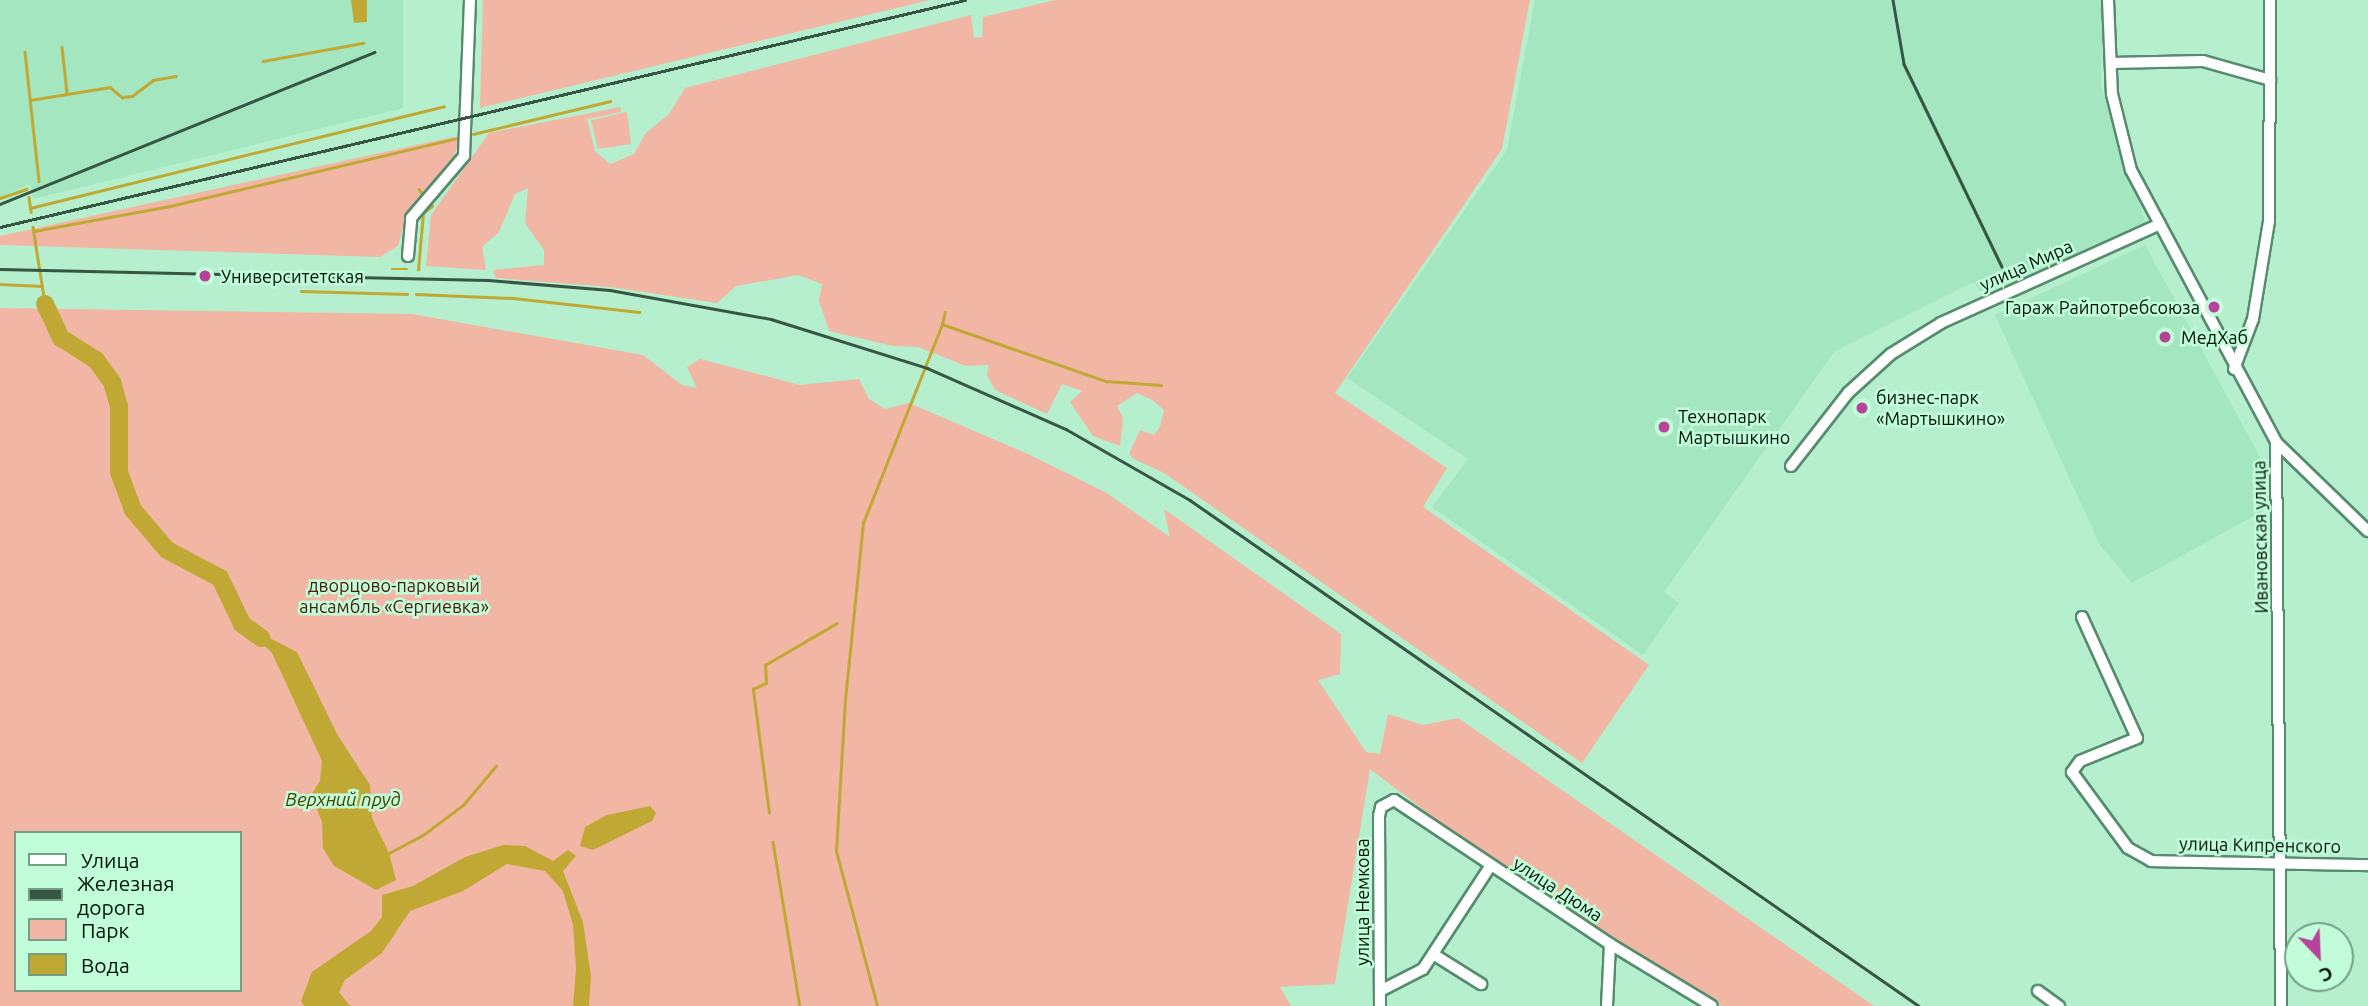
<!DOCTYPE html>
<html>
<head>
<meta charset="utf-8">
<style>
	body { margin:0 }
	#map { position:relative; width:2368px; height:1006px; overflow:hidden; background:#b5efcd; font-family:Ubuntu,sans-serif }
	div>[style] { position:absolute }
	.built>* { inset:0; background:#a4e6c0 }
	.green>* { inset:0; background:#f2b7a4 }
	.water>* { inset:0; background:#bfa934 }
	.stream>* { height:2.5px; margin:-1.25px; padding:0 1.25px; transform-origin:1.25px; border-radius:1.25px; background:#bfa934 }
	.river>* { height:18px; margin:-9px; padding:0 9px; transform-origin:9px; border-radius:9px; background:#bfa934 }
	.roads { filter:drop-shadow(2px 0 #568c6e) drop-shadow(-2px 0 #568c6e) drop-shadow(0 2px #568c6e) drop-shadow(0 -2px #568c6e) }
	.minor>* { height:10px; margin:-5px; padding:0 5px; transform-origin:5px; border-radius:5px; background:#fff }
	.rail>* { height:2.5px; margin:-1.25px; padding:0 1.25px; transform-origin:1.25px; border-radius:1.25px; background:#365543 }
	.dots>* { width:19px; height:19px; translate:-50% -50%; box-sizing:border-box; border:4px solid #c2fdda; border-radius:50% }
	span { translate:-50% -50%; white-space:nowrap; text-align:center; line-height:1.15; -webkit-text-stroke:5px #c2fdda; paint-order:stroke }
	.street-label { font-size:18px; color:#001308 }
	.poi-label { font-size:18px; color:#001308 }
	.left { translate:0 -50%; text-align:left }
	.right { translate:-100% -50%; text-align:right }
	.park-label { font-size:18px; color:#4b1a09 }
	.water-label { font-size:19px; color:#4c4100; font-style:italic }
	.legend { position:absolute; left:14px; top:831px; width:228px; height:161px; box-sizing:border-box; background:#c2fdda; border:2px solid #749f86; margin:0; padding:9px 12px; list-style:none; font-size:21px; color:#001308 }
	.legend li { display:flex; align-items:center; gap:14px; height:35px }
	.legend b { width:35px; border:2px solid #749f86 }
	.north { position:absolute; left:2284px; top:922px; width:70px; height:70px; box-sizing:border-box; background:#c2fdda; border:2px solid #749f86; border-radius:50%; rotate:157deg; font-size:19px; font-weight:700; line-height:28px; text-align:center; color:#001308 }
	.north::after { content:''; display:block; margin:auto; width:24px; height:32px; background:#b6429a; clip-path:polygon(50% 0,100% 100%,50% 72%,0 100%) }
</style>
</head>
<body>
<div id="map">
	<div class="built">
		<i style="clip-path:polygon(0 0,403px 0,403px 108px,33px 199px,30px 184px,0 197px)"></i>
		<i style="clip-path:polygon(1535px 0,2103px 0,2101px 86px,2146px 224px,1982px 294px,1974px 282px,1834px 352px,1664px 592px,1679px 603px,1643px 655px,1432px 507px,1468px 459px,1347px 378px,1507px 150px)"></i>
		<i style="clip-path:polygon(2145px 245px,2262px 461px,2263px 511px,2132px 583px,2100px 545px,1995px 315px)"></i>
	</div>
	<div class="green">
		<i style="clip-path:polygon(483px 0,930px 0,480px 108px)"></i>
		<i style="clip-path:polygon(1055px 0,1530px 0,1502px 149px,1335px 393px,1447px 468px,1423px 507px,1649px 665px,1582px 763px,1164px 473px,1134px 459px,1129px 454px,1140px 430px,1154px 435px,1160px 427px,1164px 410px,1152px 400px,1137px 393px,1117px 406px,1123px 418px,1120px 446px,1093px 436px,1070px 402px,1082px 391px,1062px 384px,1047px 414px,995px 390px,987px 375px,989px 365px,966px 366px,918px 347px,893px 346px,829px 331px,819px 301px,822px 284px,798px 275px,736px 286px,717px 303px,610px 287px,496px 278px,493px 270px,544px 265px,544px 250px,525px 223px,528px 188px,515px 194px,499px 232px,482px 247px,486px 270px,426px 266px,431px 215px,489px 133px,620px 107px,621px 112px,587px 119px,595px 151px,610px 164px,634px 154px,646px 133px,669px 114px,685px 88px,971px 15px,974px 38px,982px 37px,983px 17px)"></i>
		<i style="clip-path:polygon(627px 112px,631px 144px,598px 149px,591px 120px)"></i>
		<i style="clip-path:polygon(453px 137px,461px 138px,448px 170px,406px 216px,398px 246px,380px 257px,0 245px,0 236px)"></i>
		<i style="clip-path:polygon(evenodd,0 308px,412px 314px,643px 355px,682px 385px,697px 388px,687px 367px,700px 359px,800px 385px,859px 379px,869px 399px,885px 409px,909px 403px,1028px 454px,1105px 492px,1170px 537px,1164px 509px,1341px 634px,1340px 674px,1318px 680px,1366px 752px,1380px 754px,1388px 714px,1423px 725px,1458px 718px,1874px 1006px,1722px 1006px,1569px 921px,1370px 769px,1335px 984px,1280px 987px,1291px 1006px,0 1006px,0 308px,16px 833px,240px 833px,240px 990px,16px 990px,16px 833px)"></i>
	</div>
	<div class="water">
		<i style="clip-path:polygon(351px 0,367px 0,367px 22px,354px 23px)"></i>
		<i style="clip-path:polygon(242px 624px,297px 652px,337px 734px,370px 785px,372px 818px,389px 853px,396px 880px,376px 890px,334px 866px,323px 848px,322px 822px,311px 795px,320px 781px,322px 761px,272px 653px)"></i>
		<i style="clip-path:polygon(650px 806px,656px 813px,652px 821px,593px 850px,580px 846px,585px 827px,607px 815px)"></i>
		<i style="clip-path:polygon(503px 845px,525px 846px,553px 861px,568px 850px,576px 856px,563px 871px,583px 922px,591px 976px,589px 1006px,573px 1006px,576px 968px,573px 925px,563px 891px,545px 871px,507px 864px,463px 891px,410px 911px,382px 953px,345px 980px,339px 992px,350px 1006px,304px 1006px,301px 1001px,312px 972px,371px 931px,382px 917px,382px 895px,413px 886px,465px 857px)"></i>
	</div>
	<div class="stream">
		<i style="left:62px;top:47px;width:46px;rotate:83.8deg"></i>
		<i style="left:25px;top:52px;width:130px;rotate:83.8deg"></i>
		<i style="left:263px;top:61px;width:102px;rotate:-10.2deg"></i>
		<i style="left:30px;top:100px;width:81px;rotate:-9.2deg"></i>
		<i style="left:110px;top:87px;width:16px;rotate:40deg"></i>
		<i style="left:122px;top:97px;width:10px;rotate:-6deg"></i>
		<i style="left:132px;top:96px;width:26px;rotate:-37deg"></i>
		<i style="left:153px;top:80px;width:23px;rotate:-10deg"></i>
		<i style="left:473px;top:134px;width:141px;rotate:-13.5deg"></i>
		<i style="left:419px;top:189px;width:7px;rotate:56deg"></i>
		<i style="left:29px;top:197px;width:15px;rotate:82deg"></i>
		<i style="left:0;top:198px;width:28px;rotate:-19deg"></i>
		<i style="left:30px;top:208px;width:426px;rotate:-13.8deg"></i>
		<i style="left:33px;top:227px;width:78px;rotate:81.1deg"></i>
		<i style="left:34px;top:231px;width:138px;rotate:-10.4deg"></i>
		<i style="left:170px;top:206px;width:299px;rotate:-13.3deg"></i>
		<i style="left:392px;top:269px;width:15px"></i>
		<i style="left:418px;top:270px;width:57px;rotate:-85deg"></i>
		<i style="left:423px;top:213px;width:11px;rotate:-38deg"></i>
		<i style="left:432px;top:206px;width:4px;rotate:-117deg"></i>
		<i style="left:0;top:284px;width:42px;rotate:2.7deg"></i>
		<i style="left:301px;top:291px;width:106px;rotate:1.6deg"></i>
		<i style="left:416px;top:294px;width:97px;rotate:2.4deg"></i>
		<i style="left:513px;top:298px;width:127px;rotate:6.3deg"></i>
		<i style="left:942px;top:324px;width:12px;rotate:-76deg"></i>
		<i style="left:769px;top:813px;width:125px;rotate:-97.4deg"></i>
		<i style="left:753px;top:689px;width:14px;rotate:-25deg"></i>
		<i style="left:766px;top:683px;width:18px;rotate:-93deg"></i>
		<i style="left:765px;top:665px;width:83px;rotate:-30.3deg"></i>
		<i style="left:773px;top:842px;width:166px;rotate:80.7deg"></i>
		<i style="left:389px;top:853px;width:38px;rotate:-28deg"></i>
		<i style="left:423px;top:835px;width:50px;rotate:-36.9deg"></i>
		<i style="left:463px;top:805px;width:51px;rotate:-49.8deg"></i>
		<i style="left:877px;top:1006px;width:160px;rotate:-104.8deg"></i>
		<i style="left:836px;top:851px;width:151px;rotate:-86.6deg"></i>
		<i style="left:845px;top:700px;width:178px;rotate:-84.2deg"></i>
		<i style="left:863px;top:523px;width:214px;rotate:-68.3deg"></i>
		<i style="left:942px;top:324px;width:174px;rotate:19.2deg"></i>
		<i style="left:1106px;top:381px;width:55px;rotate:4.2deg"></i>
	</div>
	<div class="river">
		<i style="left:45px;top:304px;width:38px;rotate:65deg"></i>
		<i style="left:61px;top:338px;width:41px;rotate:32.2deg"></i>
		<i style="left:96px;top:360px;width:27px;rotate:54deg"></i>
		<i style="left:112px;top:382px;width:25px;rotate:74deg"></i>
		<i style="left:119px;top:406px;width:66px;rotate:90deg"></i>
		<i style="left:119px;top:472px;width:40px;rotate:69.8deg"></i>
		<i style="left:133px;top:510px;width:52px;rotate:49.6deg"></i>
		<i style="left:167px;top:550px;width:60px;rotate:27.8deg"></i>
		<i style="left:220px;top:578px;width:51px;rotate:64.4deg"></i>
		<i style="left:242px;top:624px;width:24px;rotate:36deg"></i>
	</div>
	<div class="roads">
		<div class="minor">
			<i style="left:2108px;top:0;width:94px;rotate:87.6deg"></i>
			<i style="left:2112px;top:94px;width:78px;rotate:76deg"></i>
			<i style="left:2131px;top:170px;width:308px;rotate:61.9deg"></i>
			<i style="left:2276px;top:442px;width:564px;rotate:89.49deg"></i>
			<i style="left:2111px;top:63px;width:92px;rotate:-1.2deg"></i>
			<i style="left:2203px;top:61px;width:70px;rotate:15.8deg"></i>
			<i style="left:408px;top:256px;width:38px;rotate:-85deg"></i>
			<i style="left:411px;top:218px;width:82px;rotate:-49.5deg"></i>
			<i style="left:464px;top:156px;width:156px;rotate:-87.8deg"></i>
			<i style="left:2234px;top:369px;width:53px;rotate:-69.2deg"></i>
			<i style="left:2253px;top:319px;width:99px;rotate:-80.7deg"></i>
			<i style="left:2269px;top:221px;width:221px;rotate:-89.7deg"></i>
			<i style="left:2276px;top:442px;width:128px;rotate:44.1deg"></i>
			<i style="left:1791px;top:466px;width:93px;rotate:-52deg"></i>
			<i style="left:1848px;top:393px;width:58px;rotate:-42.2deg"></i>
			<i style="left:1891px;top:354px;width:59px;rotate:-31.8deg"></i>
			<i style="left:1941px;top:323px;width:240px;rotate:-24.3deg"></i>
			<i style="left:2082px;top:617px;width:133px;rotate:65.6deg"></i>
			<i style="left:2137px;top:738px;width:61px;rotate:158deg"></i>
			<i style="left:2080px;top:761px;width:14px;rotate:126deg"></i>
			<i style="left:2072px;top:772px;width:94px;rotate:53.6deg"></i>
			<i style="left:2128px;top:848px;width:26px;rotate:29deg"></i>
			<i style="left:2151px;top:861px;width:217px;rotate:1.1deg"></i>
			<i style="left:1433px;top:954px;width:57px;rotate:32deg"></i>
			<i style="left:1380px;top:991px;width:48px;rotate:-27.1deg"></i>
			<i style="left:1423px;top:969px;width:124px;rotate:-56.8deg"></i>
			<i style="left:2038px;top:991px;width:26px;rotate:36deg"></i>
			<i style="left:1380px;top:1006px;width:190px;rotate:-90.3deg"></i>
			<i style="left:1379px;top:816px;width:9px;rotate:-77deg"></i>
			<i style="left:1381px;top:807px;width:15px;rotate:-28deg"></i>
			<i style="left:1394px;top:800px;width:260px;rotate:33.7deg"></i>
			<i style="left:1610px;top:944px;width:119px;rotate:31.3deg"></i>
			<i style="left:1607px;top:1006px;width:62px;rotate:-87.2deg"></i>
		</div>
	</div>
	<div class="rail">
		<i style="left:1893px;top:0;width:65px;rotate:80.2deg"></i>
		<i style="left:1904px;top:64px;width:225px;rotate:64.2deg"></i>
		<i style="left:0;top:204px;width:404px;rotate:-22.1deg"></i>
		<i style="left:0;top:227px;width:991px;rotate:-13.24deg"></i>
		<i style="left:0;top:269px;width:488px;rotate:1.3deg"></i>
		<i style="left:488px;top:280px;width:122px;rotate:4.7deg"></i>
		<i style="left:610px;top:290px;width:164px;rotate:10.2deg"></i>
		<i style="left:771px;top:319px;width:164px;rotate:17.4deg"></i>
		<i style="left:927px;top:368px;width:152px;rotate:23.7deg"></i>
		<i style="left:1066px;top:429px;width:143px;rotate:29.8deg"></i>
		<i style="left:1190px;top:500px;width:887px;rotate:34.76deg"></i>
	</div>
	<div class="dots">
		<i style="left:205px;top:276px;background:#b6429a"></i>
		<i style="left:2214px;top:307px;background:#b6429a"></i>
		<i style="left:2165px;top:337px;background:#b6429a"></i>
		<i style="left:1862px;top:408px;background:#b6429a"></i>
		<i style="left:1664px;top:427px;background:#b6429a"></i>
	</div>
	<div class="street-label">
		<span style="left:2026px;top:265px;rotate:-24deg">улица Мира</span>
		<span style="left:2260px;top:537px;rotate:-91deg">Ивановская улица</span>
		<span style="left:2260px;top:845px;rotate:1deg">улица Кипренского</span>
		<span style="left:1558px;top:889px;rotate:33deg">улица Дюма</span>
		<span style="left:1362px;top:902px;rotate:-90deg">улица Немкова</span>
	</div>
	<div class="poi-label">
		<span class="left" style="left:221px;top:276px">Университетская</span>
		<span class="right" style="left:2200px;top:307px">Гараж Райпотребсоюза</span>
		<span class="left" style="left:2181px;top:337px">МедХаб</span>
		<span class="left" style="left:1876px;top:408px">бизнес-парк<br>«Мартышкино»</span>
		<span class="left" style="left:1678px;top:427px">Технопарк<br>Мартышкино</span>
	</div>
	<div class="park-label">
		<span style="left:394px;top:596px">дворцово-парковый<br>ансамбль «Сергиевка»</span>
	</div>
	<div class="water-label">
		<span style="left:343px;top:800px">Верхний пруд</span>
	</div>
	<ul class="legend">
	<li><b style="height:9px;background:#fff"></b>Улица</li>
	<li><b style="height:9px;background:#365543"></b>Железная дорога</li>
	<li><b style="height:19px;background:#f2b7a4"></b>Парк</li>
	<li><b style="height:19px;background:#bfa934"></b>Вода</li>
	</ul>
	<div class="north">С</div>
</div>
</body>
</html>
